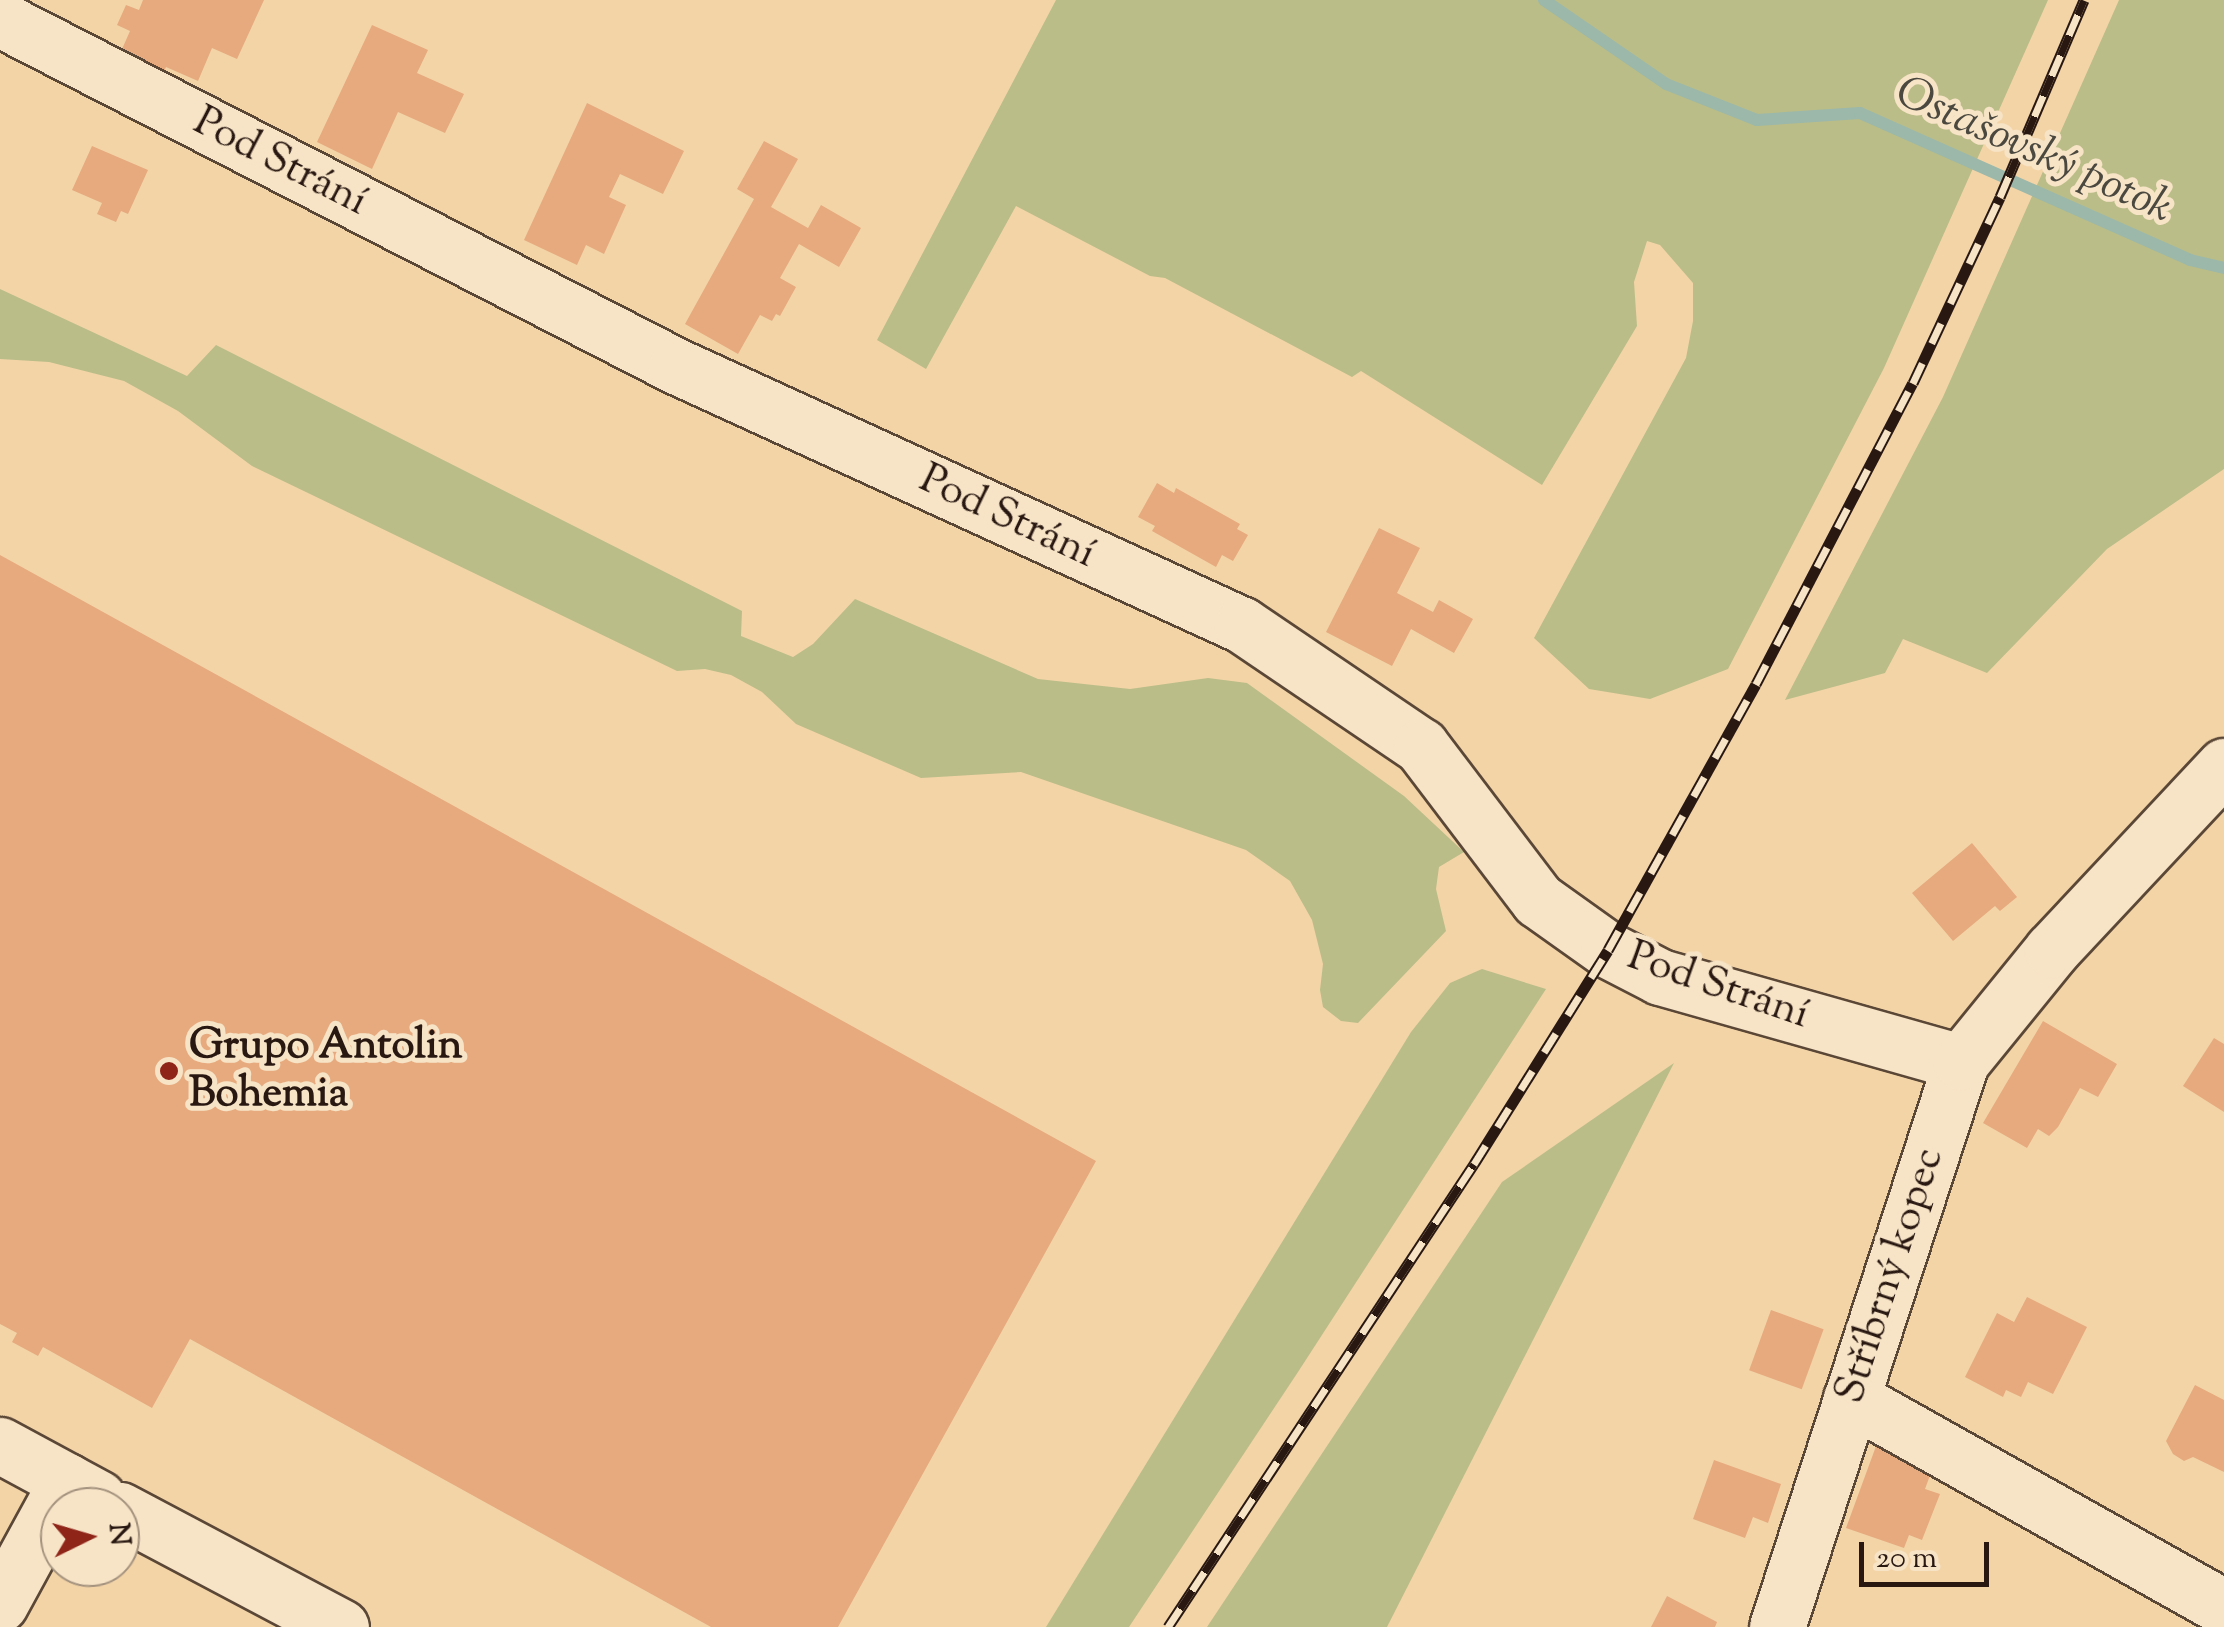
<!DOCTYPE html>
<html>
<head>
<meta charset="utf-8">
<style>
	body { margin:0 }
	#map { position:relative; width:2224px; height:1627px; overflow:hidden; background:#f3d4a7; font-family:"Sorts Mill Goudy",serif }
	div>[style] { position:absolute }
	.green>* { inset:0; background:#babd88 }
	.stream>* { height:12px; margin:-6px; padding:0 6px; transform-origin:6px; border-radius:6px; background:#9bb8aa }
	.building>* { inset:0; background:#e6aa7e; transform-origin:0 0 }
	.roads { filter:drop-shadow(2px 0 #5b4736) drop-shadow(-2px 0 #5b4736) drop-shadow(0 2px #5b4736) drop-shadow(0 -2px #5b4736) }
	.minor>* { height:55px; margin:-27.5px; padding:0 27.5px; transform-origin:27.5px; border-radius:27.5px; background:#f7e3c6 }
	.rail>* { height:11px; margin-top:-5.5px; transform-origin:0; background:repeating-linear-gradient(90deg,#f7e3c6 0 22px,#281811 0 44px); box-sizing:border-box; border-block:2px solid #281811 }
	.dots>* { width:28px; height:28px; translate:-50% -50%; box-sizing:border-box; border:5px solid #f7e3c6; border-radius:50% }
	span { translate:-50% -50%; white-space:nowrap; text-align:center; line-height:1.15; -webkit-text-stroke:10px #f7e3c6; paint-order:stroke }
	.street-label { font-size:42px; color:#281811 }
	.poi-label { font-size:42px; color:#281811; font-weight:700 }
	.left { translate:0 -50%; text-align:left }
	.water-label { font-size:45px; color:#4a483f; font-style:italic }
	.north { position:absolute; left:40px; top:1487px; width:100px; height:100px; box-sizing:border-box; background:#f7e3c6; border:2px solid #a4927e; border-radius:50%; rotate:85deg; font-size:28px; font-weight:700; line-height:40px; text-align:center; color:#281811 }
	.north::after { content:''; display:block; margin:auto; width:35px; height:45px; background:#8f2418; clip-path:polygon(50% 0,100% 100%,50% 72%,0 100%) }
	.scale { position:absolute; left:1859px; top:1542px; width:130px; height:45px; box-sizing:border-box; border:5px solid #281811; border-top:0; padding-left:12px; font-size:30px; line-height:35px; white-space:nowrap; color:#281811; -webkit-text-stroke:8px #f7e3c6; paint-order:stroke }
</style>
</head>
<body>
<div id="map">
	<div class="green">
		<i style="clip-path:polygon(1056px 0,2048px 0,1884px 368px,1728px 669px,1650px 699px,1589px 689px,1534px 638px,1686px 358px,1693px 321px,1693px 283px,1660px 245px,1647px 241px,1634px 282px,1637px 326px,1542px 485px,1361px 371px,1352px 377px,1165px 278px,1150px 276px,1016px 206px,926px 369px,877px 340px)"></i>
		<i style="clip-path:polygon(2119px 0,2224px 0,2224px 469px,2107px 549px,1987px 673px,1903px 639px,1885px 673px,1785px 700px,1943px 397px)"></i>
		<i style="clip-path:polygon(0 289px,187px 376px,216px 345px,742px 611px,741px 636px,793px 657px,813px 644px,855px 599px,1038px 679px,1130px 689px,1208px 678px,1247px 683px,1404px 796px,1464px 852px,1439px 867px,1436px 889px,1446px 931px,1358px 1023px,1341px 1021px,1323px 1007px,1320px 990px,1323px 964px,1312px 920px,1290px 881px,1246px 850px,1021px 772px,921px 778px,796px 724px,762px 692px,731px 675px,705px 669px,677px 671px,252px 466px,178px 411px,124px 381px,49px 362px,0 359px)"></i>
		<i style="clip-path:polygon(1482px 969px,1546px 989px,1298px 1372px,1129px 1627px,1046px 1627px,1411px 1032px,1450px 983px)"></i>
		<i style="clip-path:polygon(1674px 1063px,1387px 1627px,1207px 1627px,1502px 1182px)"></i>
	</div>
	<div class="stream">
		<i style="left:1544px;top:0;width:148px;rotate:34.5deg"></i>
		<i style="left:1666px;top:84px;width:98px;rotate:21.6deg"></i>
		<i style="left:1757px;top:120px;width:103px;rotate:-3.9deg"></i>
		<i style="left:1860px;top:113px;width:361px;rotate:24deg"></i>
		<i style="left:2190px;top:260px;width:35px;rotate:13deg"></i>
	</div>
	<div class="building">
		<i style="clip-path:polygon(143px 0,264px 0,237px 59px,212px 48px,198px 81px,166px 67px,154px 93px,111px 74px,130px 31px,117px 25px,126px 5px,139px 10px)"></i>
		<i style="clip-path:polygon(372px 25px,428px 50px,417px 73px,464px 94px,445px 133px,398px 112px,372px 169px,317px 142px)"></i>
		<i style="clip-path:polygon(587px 103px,684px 151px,663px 194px,620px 174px,609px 197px,626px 205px,604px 254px,586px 245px,577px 265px,524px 240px)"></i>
		<i style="clip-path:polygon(764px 141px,798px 159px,771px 207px,808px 228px,821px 205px,861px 228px,839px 267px,799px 244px,780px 278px,796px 287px,780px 316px,776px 314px,772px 321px,760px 315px,738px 354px,685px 324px,754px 199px,737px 189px)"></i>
		<i style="clip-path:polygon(92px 146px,148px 170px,128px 214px,121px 211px,116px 222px,97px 214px,102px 203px,72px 190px)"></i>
		<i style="clip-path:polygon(1157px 483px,1174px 493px,1176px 488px,1240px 524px,1237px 529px,1248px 535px,1233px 561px,1222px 555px,1216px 567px,1152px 531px,1155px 526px,1138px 517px)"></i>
		<i style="clip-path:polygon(1379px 528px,1420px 548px,1397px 593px,1433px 612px,1439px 600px,1473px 619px,1454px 653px,1411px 629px,1392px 666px,1326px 632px)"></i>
		<i style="clip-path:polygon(0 555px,1096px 1161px,838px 1627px,711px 1627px,190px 1339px,152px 1408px,43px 1347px,38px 1356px,12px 1342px,17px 1333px,0 1324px)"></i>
		<i style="clip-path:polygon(1972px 843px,2017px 897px,2000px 911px,1995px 906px,1953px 941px,1912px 893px)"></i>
		<i style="clip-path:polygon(2043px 1021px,2117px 1064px,2098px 1097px,2080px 1088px,2058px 1127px,2049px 1136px,2038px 1129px,2027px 1148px,1983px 1123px)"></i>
		<i style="clip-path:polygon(2214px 1038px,2224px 1044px,2224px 1112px,2183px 1086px)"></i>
		<i style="clip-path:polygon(2027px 1297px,2087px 1327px,2053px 1394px,2028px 1382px,2021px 1397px,2006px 1390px,2003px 1397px,1965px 1377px,1997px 1313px,2014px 1322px)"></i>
		<i style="left:1771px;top:1310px;width:56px;height:64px;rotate:20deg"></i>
		<i style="clip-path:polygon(2195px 1385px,2224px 1400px,2224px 1472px,2193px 1457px,2184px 1461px,2173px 1454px,2166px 1441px)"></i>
		<i style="clip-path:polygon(1879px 1438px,1936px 1459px,1925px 1489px,1940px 1494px,1922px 1540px,1909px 1535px,1904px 1548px,1846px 1528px)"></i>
		<i style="clip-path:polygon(1714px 1460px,1781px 1484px,1768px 1523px,1753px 1517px,1745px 1538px,1693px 1519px)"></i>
		<i style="clip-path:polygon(1667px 1596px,1717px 1622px,1715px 1627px,1651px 1627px)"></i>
	</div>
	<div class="roads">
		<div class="minor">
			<i style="left:0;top:19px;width:760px;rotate:27.17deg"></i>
			<i style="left:676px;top:366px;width:622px;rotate:24.59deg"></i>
			<i style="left:1242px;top:625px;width:216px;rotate:34.1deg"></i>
			<i style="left:1421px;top:746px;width:193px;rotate:52.8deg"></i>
			<i style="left:1538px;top:900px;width:86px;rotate:35.5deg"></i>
			<i style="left:1608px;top:950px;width:59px;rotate:27.4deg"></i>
			<i style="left:1660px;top:977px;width:313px;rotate:15.8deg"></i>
			<i style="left:1851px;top:1398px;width:428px;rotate:29.3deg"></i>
			<i style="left:0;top:1445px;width:111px;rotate:28.4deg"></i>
			<i style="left:120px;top:1510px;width:250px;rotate:27.9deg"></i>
			<i style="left:0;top:1604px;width:140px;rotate:-61.4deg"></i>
			<i style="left:1777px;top:1627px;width:594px;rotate:-71.96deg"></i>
			<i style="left:1961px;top:1062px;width:144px;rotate:-50.9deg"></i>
			<i style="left:2052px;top:950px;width:252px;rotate:-46.9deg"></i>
		</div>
	</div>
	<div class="rail">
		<i style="left:1168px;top:1627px;width:555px;rotate:-56.54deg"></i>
		<i style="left:1474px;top:1164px;width:252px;rotate:-57.9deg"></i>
		<i style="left:1608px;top:950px;width:304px;rotate:-60.9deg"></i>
		<i style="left:1756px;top:684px;width:339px;rotate:-62.5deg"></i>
		<i style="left:1913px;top:383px;width:205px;rotate:-64.9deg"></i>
		<i style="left:2000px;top:197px;width:214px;rotate:-66.9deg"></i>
	</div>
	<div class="dots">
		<i style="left:169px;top:1071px;background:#8f2418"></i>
	</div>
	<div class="street-label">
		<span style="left:280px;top:163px;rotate:27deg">Pod Strání</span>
		<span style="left:1007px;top:518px;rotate:25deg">Pod Strání</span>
		<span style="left:1718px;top:987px;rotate:19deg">Pod Strání</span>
		<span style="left:1891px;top:1276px;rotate:-72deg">Stříbrný kopec</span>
	</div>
	<div class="poi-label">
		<span class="left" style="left:189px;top:1071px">Grupo Antolin<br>Bohemia</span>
	</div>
	<div class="water-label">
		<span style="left:2033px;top:152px;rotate:24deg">Ostašovský potok</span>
	</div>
	<div class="north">N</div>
	<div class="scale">20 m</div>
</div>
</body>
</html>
